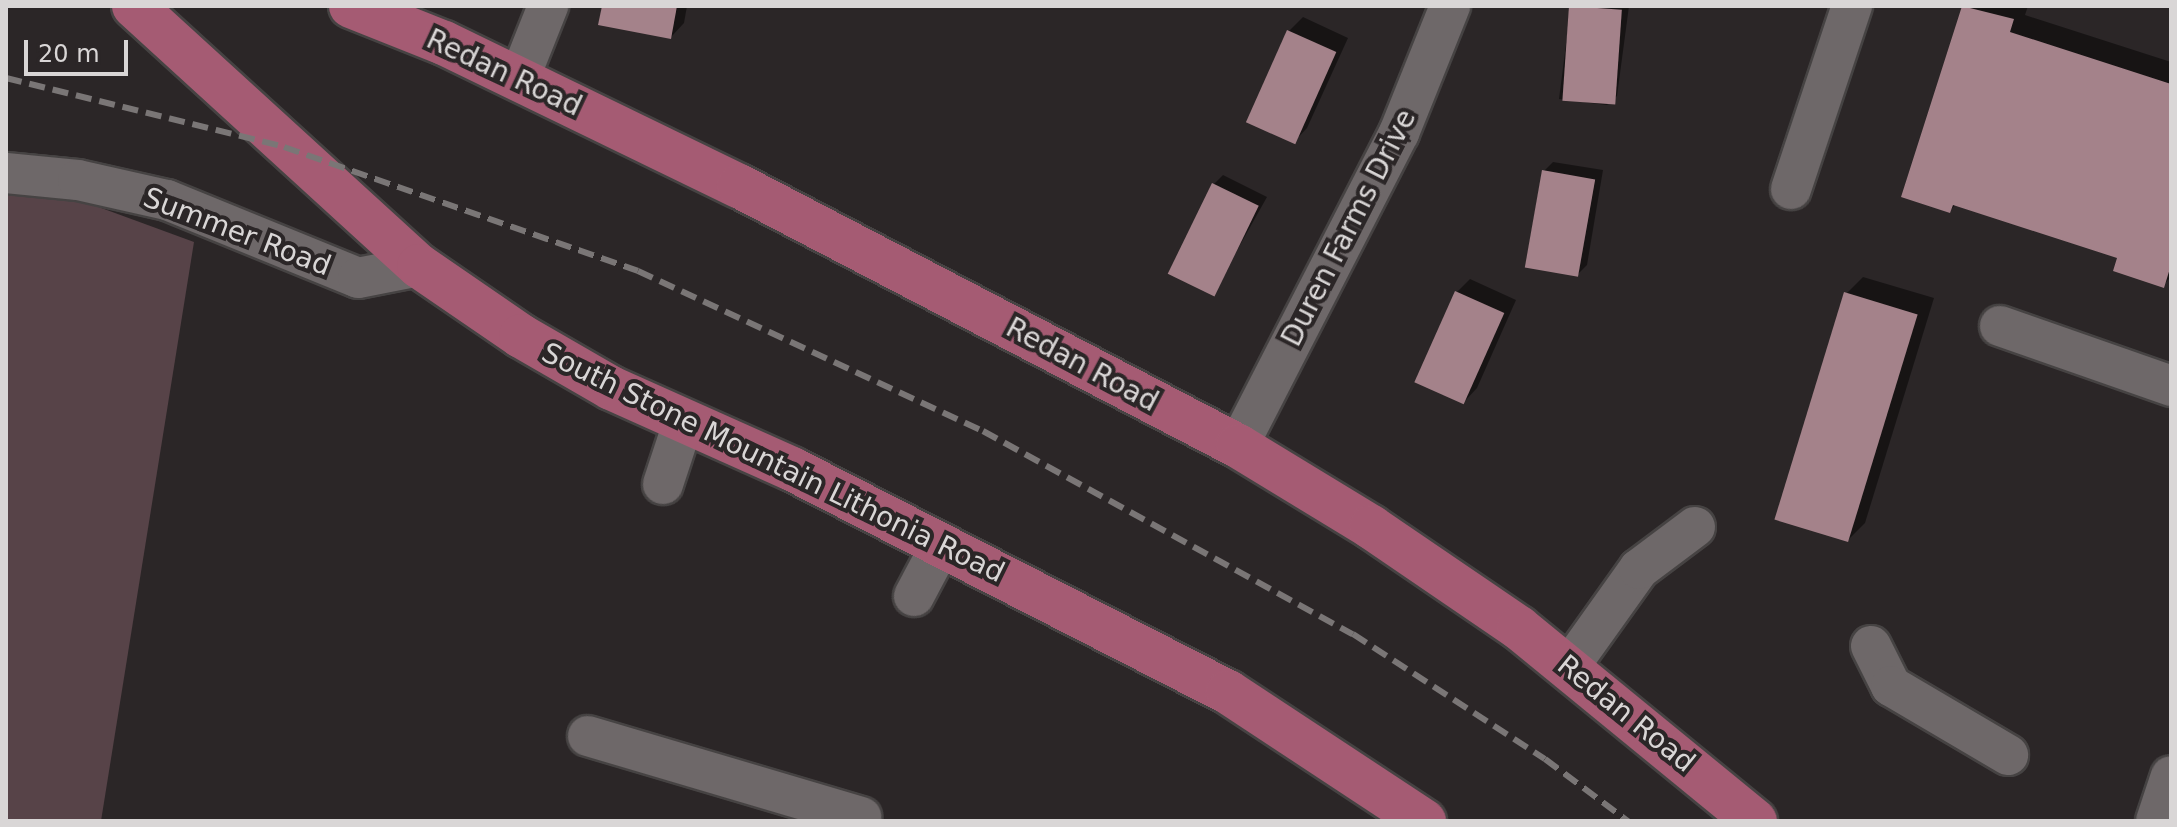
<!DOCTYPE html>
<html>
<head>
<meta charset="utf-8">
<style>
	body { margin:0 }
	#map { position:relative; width:2177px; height:827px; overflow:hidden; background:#2b2627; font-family:"DejaVu Sans",sans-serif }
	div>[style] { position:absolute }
	.green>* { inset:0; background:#574348 }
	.shadow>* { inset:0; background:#0007 }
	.building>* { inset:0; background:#a4828a; transform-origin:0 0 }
	.roads { filter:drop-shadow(2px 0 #464343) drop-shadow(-2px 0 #464343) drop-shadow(0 2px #464343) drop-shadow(0 -2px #464343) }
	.minor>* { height:40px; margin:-20px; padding:0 20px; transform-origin:20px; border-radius:20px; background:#6e6869 }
	.major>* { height:44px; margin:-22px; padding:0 22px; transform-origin:22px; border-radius:22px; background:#a55b73 }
	.rail>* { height:6px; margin-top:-3px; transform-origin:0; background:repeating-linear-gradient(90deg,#7a7676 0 16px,transparent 0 24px) }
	span { translate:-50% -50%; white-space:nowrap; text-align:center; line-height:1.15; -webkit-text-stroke:8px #2b2627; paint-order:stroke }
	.street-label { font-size:28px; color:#d9d6d6 }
	.frame { position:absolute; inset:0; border:8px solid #d9d6d6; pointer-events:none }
	.scale { position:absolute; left:24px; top:40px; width:104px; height:36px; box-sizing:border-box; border:4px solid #d9d6d6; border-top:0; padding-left:10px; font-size:24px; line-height:28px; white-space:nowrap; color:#d9d6d6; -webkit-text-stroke:6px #2b2627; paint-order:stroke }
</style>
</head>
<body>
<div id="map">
	<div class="green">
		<i style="clip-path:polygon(6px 173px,194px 242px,101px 821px,6px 821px)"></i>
	</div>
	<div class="shadow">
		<i style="clip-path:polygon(604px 6px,687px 6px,684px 23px,671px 37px)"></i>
		<i style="clip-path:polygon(1571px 6px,1629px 6px,1617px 96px,1607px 105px,1559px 99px)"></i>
		<i style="clip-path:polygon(1964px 6px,2028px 6px,2025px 15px,2171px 62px,2171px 277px,2163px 285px,2119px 257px,1956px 204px,1950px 211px,1903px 196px)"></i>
		<i style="clip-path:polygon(1303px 17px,1348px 38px,1307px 128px,1294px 142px,1248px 121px,1289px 31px)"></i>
		<i style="clip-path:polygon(1553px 162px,1603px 170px,1587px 265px,1578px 274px,1544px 171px)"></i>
		<i style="clip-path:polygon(1223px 175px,1267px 197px,1213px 293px,1214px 184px)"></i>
		<i style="clip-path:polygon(1863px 277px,1934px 298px,1865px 523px,1848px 540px,1846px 294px)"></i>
		<i style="clip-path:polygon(1470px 279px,1516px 300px,1477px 388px,1464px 402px,1456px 293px)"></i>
	</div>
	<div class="building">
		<i style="clip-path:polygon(602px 6px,677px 6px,671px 39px,598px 25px)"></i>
		<i style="left:1569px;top:6px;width:53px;height:95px;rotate:4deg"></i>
		<i style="clip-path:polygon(1962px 6px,2014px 19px,2010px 32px,2171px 84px,2171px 265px,2164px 288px,2113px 271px,2117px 258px,1953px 205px,1950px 213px,1901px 197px)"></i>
		<i style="left:1287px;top:30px;width:54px;height:101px;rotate:24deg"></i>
		<i style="left:1542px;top:170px;width:54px;height:99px;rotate:10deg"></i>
		<i style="left:1212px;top:183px;width:52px;height:101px;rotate:26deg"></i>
		<i style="left:1455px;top:291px;width:54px;height:100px;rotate:24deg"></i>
		<i style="left:1844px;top:292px;width:77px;height:238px;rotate:17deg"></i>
	</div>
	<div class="roads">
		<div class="minor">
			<i style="left:519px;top:79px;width:79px;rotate:-68.3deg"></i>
			<i style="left:6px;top:173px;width:72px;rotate:5.6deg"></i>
			<i style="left:78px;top:180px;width:91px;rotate:12.7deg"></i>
			<i style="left:167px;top:200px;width:206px;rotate:22.2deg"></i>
			<i style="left:358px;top:278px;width:62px;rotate:-11.1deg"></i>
			<i style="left:1791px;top:189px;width:193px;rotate:-71.6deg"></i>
			<i style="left:2000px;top:326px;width:181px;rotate:19.3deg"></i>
			<i style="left:1238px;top:446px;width:352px;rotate:-62.8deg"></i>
			<i style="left:1399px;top:133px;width:137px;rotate:-68.1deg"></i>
			<i style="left:663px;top:484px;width:64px;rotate:-71.8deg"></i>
			<i style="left:914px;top:596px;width:58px;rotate:-62.1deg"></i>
			<i style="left:1871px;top:646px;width:45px;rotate:63.4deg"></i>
			<i style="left:1891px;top:686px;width:136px;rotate:30.5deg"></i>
			<i style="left:1569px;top:667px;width:120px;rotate:-54.5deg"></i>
			<i style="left:1639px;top:569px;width:70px;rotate:-36.9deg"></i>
			<i style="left:588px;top:736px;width:285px;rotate:16.5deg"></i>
			<i style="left:2156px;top:821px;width:47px;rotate:-71.6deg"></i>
		</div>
		<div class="major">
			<i style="left:134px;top:6px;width:386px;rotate:42.4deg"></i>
			<i style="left:419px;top:266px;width:124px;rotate:34.5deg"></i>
			<i style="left:521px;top:336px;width:104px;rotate:30deg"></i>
			<i style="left:611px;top:388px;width:198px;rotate:24.1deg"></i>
			<i style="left:792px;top:469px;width:490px;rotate:27.1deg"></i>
			<i style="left:1228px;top:692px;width:235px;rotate:33.4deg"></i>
			<i style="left:351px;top:6px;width:100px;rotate:21.7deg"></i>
			<i style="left:444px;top:43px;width:328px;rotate:25.9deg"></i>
			<i style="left:739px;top:186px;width:563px;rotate:27.52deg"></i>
			<i style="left:1238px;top:446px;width:156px;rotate:31.3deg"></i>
			<i style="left:1371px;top:527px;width:179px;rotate:34.3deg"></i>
			<i style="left:1519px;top:628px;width:305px;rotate:39.3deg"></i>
		</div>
	</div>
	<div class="rail">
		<i style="left:6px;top:78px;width:286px;rotate:13.9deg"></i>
		<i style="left:284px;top:147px;width:375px;rotate:19.3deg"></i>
		<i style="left:638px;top:271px;width:380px;rotate:24.9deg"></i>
		<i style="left:983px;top:431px;width:422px;rotate:28.8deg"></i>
		<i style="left:1353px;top:634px;width:229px;rotate:33.1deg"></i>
		<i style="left:1545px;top:759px;width:104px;rotate:36.8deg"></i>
	</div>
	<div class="street-label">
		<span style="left:504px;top:73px;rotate:25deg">Redan Road</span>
		<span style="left:1349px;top:228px;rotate:-63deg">Duren Farms Drive</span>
		<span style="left:237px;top:232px;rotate:21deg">Summer Road</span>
		<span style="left:1082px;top:365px;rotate:28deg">Redan Road</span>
		<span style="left:773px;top:463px;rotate:26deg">South Stone Mountain Lithonia Road</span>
		<span style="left:1626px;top:714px;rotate:39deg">Redan Road</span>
	</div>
	<div class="frame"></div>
	<div class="scale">20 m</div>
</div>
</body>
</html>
